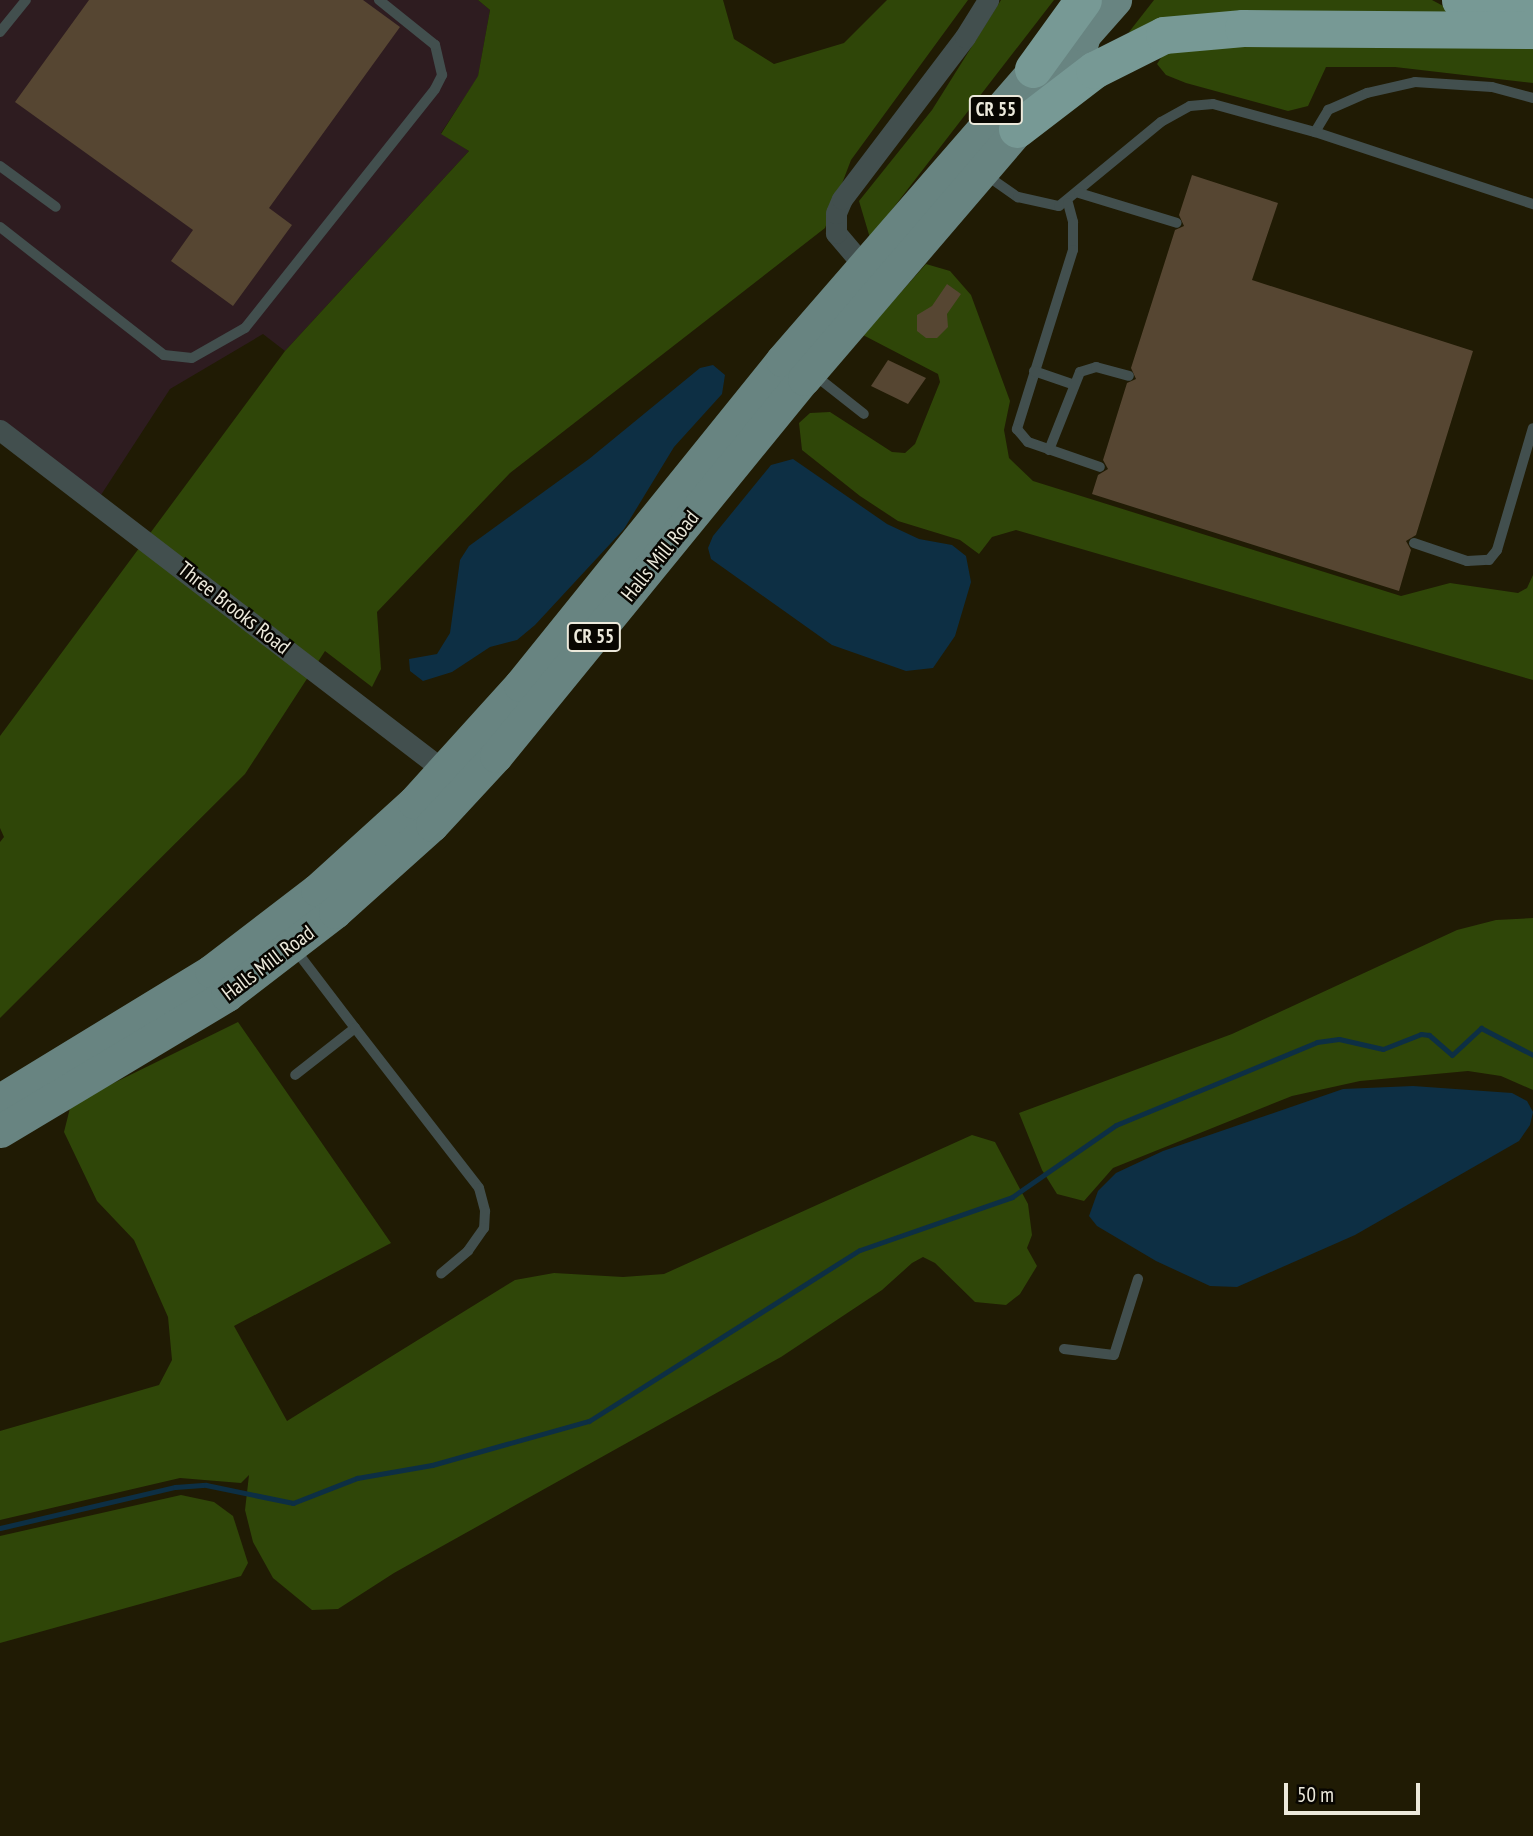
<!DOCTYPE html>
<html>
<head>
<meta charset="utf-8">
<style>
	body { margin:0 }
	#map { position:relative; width:1533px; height:1836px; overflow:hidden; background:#201b04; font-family:"PT Sans Narrow",sans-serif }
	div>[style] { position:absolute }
	.industrial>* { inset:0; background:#2e1c20 }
	.green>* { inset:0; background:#2f4608 }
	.water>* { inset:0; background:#0d2f44 }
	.stream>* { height:5px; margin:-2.5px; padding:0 2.5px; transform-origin:2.5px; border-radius:2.5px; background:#0d2f44 }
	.building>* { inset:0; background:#564632 }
	.service>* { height:10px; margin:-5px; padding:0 5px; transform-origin:5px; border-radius:5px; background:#424f4e }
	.minor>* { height:21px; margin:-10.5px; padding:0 10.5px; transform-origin:10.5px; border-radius:10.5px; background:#424f4e }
	.primary>* { height:33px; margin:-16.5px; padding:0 16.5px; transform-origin:16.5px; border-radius:16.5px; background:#688481 }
	.motorway>* { height:37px; margin:-18.5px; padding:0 18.5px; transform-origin:18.5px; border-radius:18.5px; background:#779995 }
	span { translate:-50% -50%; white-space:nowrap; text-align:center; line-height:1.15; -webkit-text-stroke:5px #080601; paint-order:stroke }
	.shield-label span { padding:2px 5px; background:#080601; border:2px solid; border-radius:5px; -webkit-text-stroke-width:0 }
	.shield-label { font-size:19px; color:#ece9db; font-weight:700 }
	.street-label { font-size:21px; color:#ece9db }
	.scale { position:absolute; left:1284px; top:1783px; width:136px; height:32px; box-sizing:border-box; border:4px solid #ece9db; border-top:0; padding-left:9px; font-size:21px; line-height:24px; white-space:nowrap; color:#ece9db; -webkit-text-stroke:5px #080601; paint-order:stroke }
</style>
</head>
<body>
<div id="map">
	<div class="industrial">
		<i style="clip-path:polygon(0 0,478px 0,490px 10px,478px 77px,441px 133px,469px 151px,285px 351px,263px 334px,170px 389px,99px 498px,0 421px)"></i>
	</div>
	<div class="green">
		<i style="clip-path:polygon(478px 0,723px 0,734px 39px,774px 64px,844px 43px,887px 0,968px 0,851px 160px,825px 228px,510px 473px,377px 612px,381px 669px,372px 687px,325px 651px,245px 774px,0 1018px,0 842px,4px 837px,0 828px,0 736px,285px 351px,469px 151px,441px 134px,478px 76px,490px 10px)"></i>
		<i style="clip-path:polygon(1001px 0,1054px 0,870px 238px,859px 201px,932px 110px)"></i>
		<i style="clip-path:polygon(1154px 0,1432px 0,1464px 17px,1129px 32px)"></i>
		<i style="clip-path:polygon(1533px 39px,1533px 83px,1395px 67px,1326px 67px,1308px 106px,1288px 111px,1186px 83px,1166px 75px,1157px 64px,1166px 50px,1189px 41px)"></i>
		<i style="clip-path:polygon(926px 264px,950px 271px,971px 295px,1010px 401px,1004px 430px,1009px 458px,1033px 481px,1401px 596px,1450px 583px,1518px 593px,1527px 588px,1533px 575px,1533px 680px,1016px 530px,992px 537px,979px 554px,960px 540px,898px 521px,860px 496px,802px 450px,799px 423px,810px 413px,830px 412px,892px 452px,905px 453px,915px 444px,940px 382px,938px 374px,863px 335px)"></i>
		<i style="clip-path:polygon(1533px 918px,1533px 1090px,1501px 1076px,1468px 1071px,1360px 1081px,1292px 1096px,1113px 1168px,1084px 1201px,1057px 1194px,1042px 1170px,1019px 1113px,1232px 1034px,1457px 930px,1496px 920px)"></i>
		<i style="clip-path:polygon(238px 1022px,391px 1243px,234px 1326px,287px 1421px,515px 1280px,554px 1273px,623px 1277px,664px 1274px,972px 1135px,995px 1142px,1028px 1204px,1032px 1235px,1027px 1248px,1037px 1266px,1020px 1294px,1006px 1305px,975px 1302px,935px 1263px,923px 1257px,912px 1263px,882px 1290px,781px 1357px,394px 1573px,338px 1609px,312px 1610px,273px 1578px,253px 1542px,245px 1510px,249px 1475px,241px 1483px,180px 1478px,0 1520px,0 1431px,159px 1385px,172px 1360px,168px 1317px,134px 1240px,97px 1201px,64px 1132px,71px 1104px)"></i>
		<i style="clip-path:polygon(181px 1495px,214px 1502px,233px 1516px,248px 1563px,241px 1576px,0 1643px,0 1536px)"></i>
	</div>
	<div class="water">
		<i style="clip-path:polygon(713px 365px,725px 375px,722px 394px,674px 447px,624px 529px,535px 625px,517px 640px,490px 647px,452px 672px,423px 681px,410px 671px,409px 659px,437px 654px,450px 633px,460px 560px,469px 546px,589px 459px,700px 368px)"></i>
		<i style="clip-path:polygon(793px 459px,887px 524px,919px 539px,952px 545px,966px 556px,971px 582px,955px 636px,933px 668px,906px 671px,832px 645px,711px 559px,708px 548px,713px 536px,771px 465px)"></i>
		<i style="clip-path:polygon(1413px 1086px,1512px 1093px,1527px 1101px,1533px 1112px,1530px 1125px,1519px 1141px,1355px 1235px,1237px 1287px,1210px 1286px,1156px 1261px,1097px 1226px,1089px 1216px,1098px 1191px,1116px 1173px,1163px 1151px,1343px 1089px)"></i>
	</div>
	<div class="stream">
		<i style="left:0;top:1528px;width:180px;rotate:-13.2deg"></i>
		<i style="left:175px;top:1487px;width:31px;rotate:-4deg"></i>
		<i style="left:206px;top:1485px;width:89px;rotate:11.7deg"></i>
		<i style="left:293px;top:1503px;width:69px;rotate:-21.3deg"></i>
		<i style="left:357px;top:1478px;width:76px;rotate:-9.8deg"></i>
		<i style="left:432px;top:1465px;width:163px;rotate:-15.7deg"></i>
		<i style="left:589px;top:1421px;width:320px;rotate:-32.3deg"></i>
		<i style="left:860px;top:1250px;width:161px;rotate:-19.2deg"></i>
		<i style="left:1012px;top:1197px;width:126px;rotate:-34.7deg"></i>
		<i style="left:1116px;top:1125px;width:217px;rotate:-22.4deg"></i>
		<i style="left:1317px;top:1042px;width:22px;rotate:-8deg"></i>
		<i style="left:1339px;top:1039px;width:45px;rotate:12.8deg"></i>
		<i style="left:1383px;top:1049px;width:41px;rotate:-21.5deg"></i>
		<i style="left:1421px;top:1034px;width:8px;rotate:7deg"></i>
		<i style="left:1429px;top:1035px;width:30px;rotate:41deg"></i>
		<i style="left:1452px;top:1055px;width:40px;rotate:-43deg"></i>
		<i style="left:1481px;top:1028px;width:59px;rotate:27.4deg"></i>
	</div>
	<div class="building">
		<i style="clip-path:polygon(89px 0,363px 0,400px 27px,269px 208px,292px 225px,233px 306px,171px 261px,193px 230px,15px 102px)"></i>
		<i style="clip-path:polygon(1192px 175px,1278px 203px,1252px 280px,1473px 351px,1416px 535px,1406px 541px,1411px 550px,1399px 591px,1092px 494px,1098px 475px,1108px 469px,1103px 460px,1127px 383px,1136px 379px,1131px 368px,1175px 230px,1184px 226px,1179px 215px)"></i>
		<i style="clip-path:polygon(947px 284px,961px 294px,947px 314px,948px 327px,937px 338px,926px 338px,917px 331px,917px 315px,932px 306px)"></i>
		<i style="clip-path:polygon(888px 360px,926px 378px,908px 404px,871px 386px)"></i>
	</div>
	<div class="service">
		<i style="left:0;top:32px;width:41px;rotate:-50.9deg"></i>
		<i style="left:1315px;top:132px;width:26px;rotate:-59deg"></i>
		<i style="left:1328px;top:110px;width:43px;rotate:-23.6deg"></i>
		<i style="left:1367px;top:93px;width:49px;rotate:-12.9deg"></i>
		<i style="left:1415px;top:82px;width:77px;rotate:3.7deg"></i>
		<i style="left:1492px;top:87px;width:42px;rotate:15deg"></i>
		<i style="left:0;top:166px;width:69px;rotate:36.2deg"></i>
		<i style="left:986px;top:175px;width:39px;rotate:35deg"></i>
		<i style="left:1018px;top:197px;width:42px;rotate:12.4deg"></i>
		<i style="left:1059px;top:206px;width:132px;rotate:-39.5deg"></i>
		<i style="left:1161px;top:122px;width:33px;rotate:-29deg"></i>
		<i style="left:1190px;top:106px;width:23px;rotate:-5deg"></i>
		<i style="left:1213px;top:104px;width:106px;rotate:15.4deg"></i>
		<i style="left:1315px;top:132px;width:230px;rotate:18.3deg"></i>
		<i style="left:1079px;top:193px;width:102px;rotate:17deg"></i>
		<i style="left:1068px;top:203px;width:20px;rotate:75deg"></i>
		<i style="left:1073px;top:222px;width:28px;rotate:90deg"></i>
		<i style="left:1073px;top:250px;width:188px;rotate:107.4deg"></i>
		<i style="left:1017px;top:429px;width:17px;rotate:50deg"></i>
		<i style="left:1028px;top:442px;width:76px;rotate:19.1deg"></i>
		<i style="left:0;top:227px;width:208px;rotate:38deg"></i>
		<i style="left:164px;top:355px;width:28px;rotate:6deg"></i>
		<i style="left:192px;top:358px;width:61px;rotate:-29.5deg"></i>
		<i style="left:245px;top:328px;width:305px;rotate:-51.5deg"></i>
		<i style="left:435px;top:89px;width:16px;rotate:-63deg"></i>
		<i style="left:442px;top:75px;width:31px;rotate:-103deg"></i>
		<i style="left:435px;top:45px;width:72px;rotate:-141.2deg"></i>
		<i style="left:1034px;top:371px;width:40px;rotate:18.9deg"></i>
		<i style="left:812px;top:373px;width:66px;rotate:38.3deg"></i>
		<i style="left:1049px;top:450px;width:84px;rotate:-68.3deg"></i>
		<i style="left:1080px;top:372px;width:17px;rotate:-17deg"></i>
		<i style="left:1096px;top:367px;width:34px;rotate:15deg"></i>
		<i style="left:1414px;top:543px;width:56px;rotate:18.8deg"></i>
		<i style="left:1467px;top:561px;width:22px;rotate:-3deg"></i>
		<i style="left:1489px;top:560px;width:13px;rotate:-51deg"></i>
		<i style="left:1497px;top:550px;width:127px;rotate:-73.6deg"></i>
		<i style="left:294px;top:948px;width:101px;rotate:52.7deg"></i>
		<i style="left:355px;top:1028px;width:76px;rotate:141.9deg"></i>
		<i style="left:355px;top:1028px;width:202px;rotate:52.2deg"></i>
		<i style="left:479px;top:1188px;width:24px;rotate:75deg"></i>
		<i style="left:485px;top:1211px;width:17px;rotate:93deg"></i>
		<i style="left:484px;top:1228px;width:28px;rotate:125deg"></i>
		<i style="left:468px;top:1251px;width:35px;rotate:140deg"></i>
		<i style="left:1064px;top:1349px;width:50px;rotate:6.8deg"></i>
		<i style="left:1114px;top:1355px;width:80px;rotate:-72.5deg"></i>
	</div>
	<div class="minor">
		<i style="left:863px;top:265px;width:42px;rotate:-130.2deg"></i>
		<i style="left:836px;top:233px;width:20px;rotate:-90deg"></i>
		<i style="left:836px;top:213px;width:15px;rotate:-67deg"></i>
		<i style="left:842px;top:199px;width:203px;rotate:-52.8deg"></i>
		<i style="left:965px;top:37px;width:44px;rotate:-58.1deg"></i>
		<i style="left:0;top:430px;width:568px;rotate:37.49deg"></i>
	</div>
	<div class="primary">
		<i style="left:0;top:1100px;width:247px;rotate:-31.4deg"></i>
		<i style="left:211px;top:971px;width:133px;rotate:-37.4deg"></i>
		<i style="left:317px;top:890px;width:131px;rotate:-42.2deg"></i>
		<i style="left:414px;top:802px;width:158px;rotate:-47.8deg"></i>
		<i style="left:520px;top:685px;width:417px;rotate:-51.1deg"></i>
		<i style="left:782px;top:360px;width:410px;rotate:-49deg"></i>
		<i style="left:0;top:1131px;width:265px;rotate:-30.9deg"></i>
		<i style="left:227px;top:995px;width:136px;rotate:-37.5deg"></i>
		<i style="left:335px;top:912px;width:130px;rotate:-41.9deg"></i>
		<i style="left:432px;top:825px;width:94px;rotate:-47.2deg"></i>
		<i style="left:496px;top:756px;width:487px;rotate:-50.8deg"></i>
		<i style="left:804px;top:379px;width:419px;rotate:-49.4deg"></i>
		<i style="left:1077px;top:61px;width:27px;rotate:-75deg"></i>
		<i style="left:1084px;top:35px;width:47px;rotate:-48.5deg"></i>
	</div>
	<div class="motorway">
		<i style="left:1460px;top:0;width:73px;rotate:3.1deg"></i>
		<i style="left:1033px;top:69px;width:85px;rotate:-54.1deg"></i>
		<i style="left:1017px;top:129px;width:97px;rotate:-37.5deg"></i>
		<i style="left:1094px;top:70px;width:78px;rotate:-26.6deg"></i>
		<i style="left:1164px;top:35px;width:79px;rotate:-5.1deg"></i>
		<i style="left:1243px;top:28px;width:290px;rotate:0.4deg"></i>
	</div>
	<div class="shield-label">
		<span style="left:996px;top:110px">CR 55</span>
		<span style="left:594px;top:637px">CR 55</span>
	</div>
	<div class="street-label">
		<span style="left:660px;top:556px;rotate:-51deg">Halls Mill Road</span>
		<span style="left:234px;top:608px;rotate:38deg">Three Brooks Road</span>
		<span style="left:268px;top:963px;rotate:-37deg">Halls Mill Road</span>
	</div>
	<div class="scale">50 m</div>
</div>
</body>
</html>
